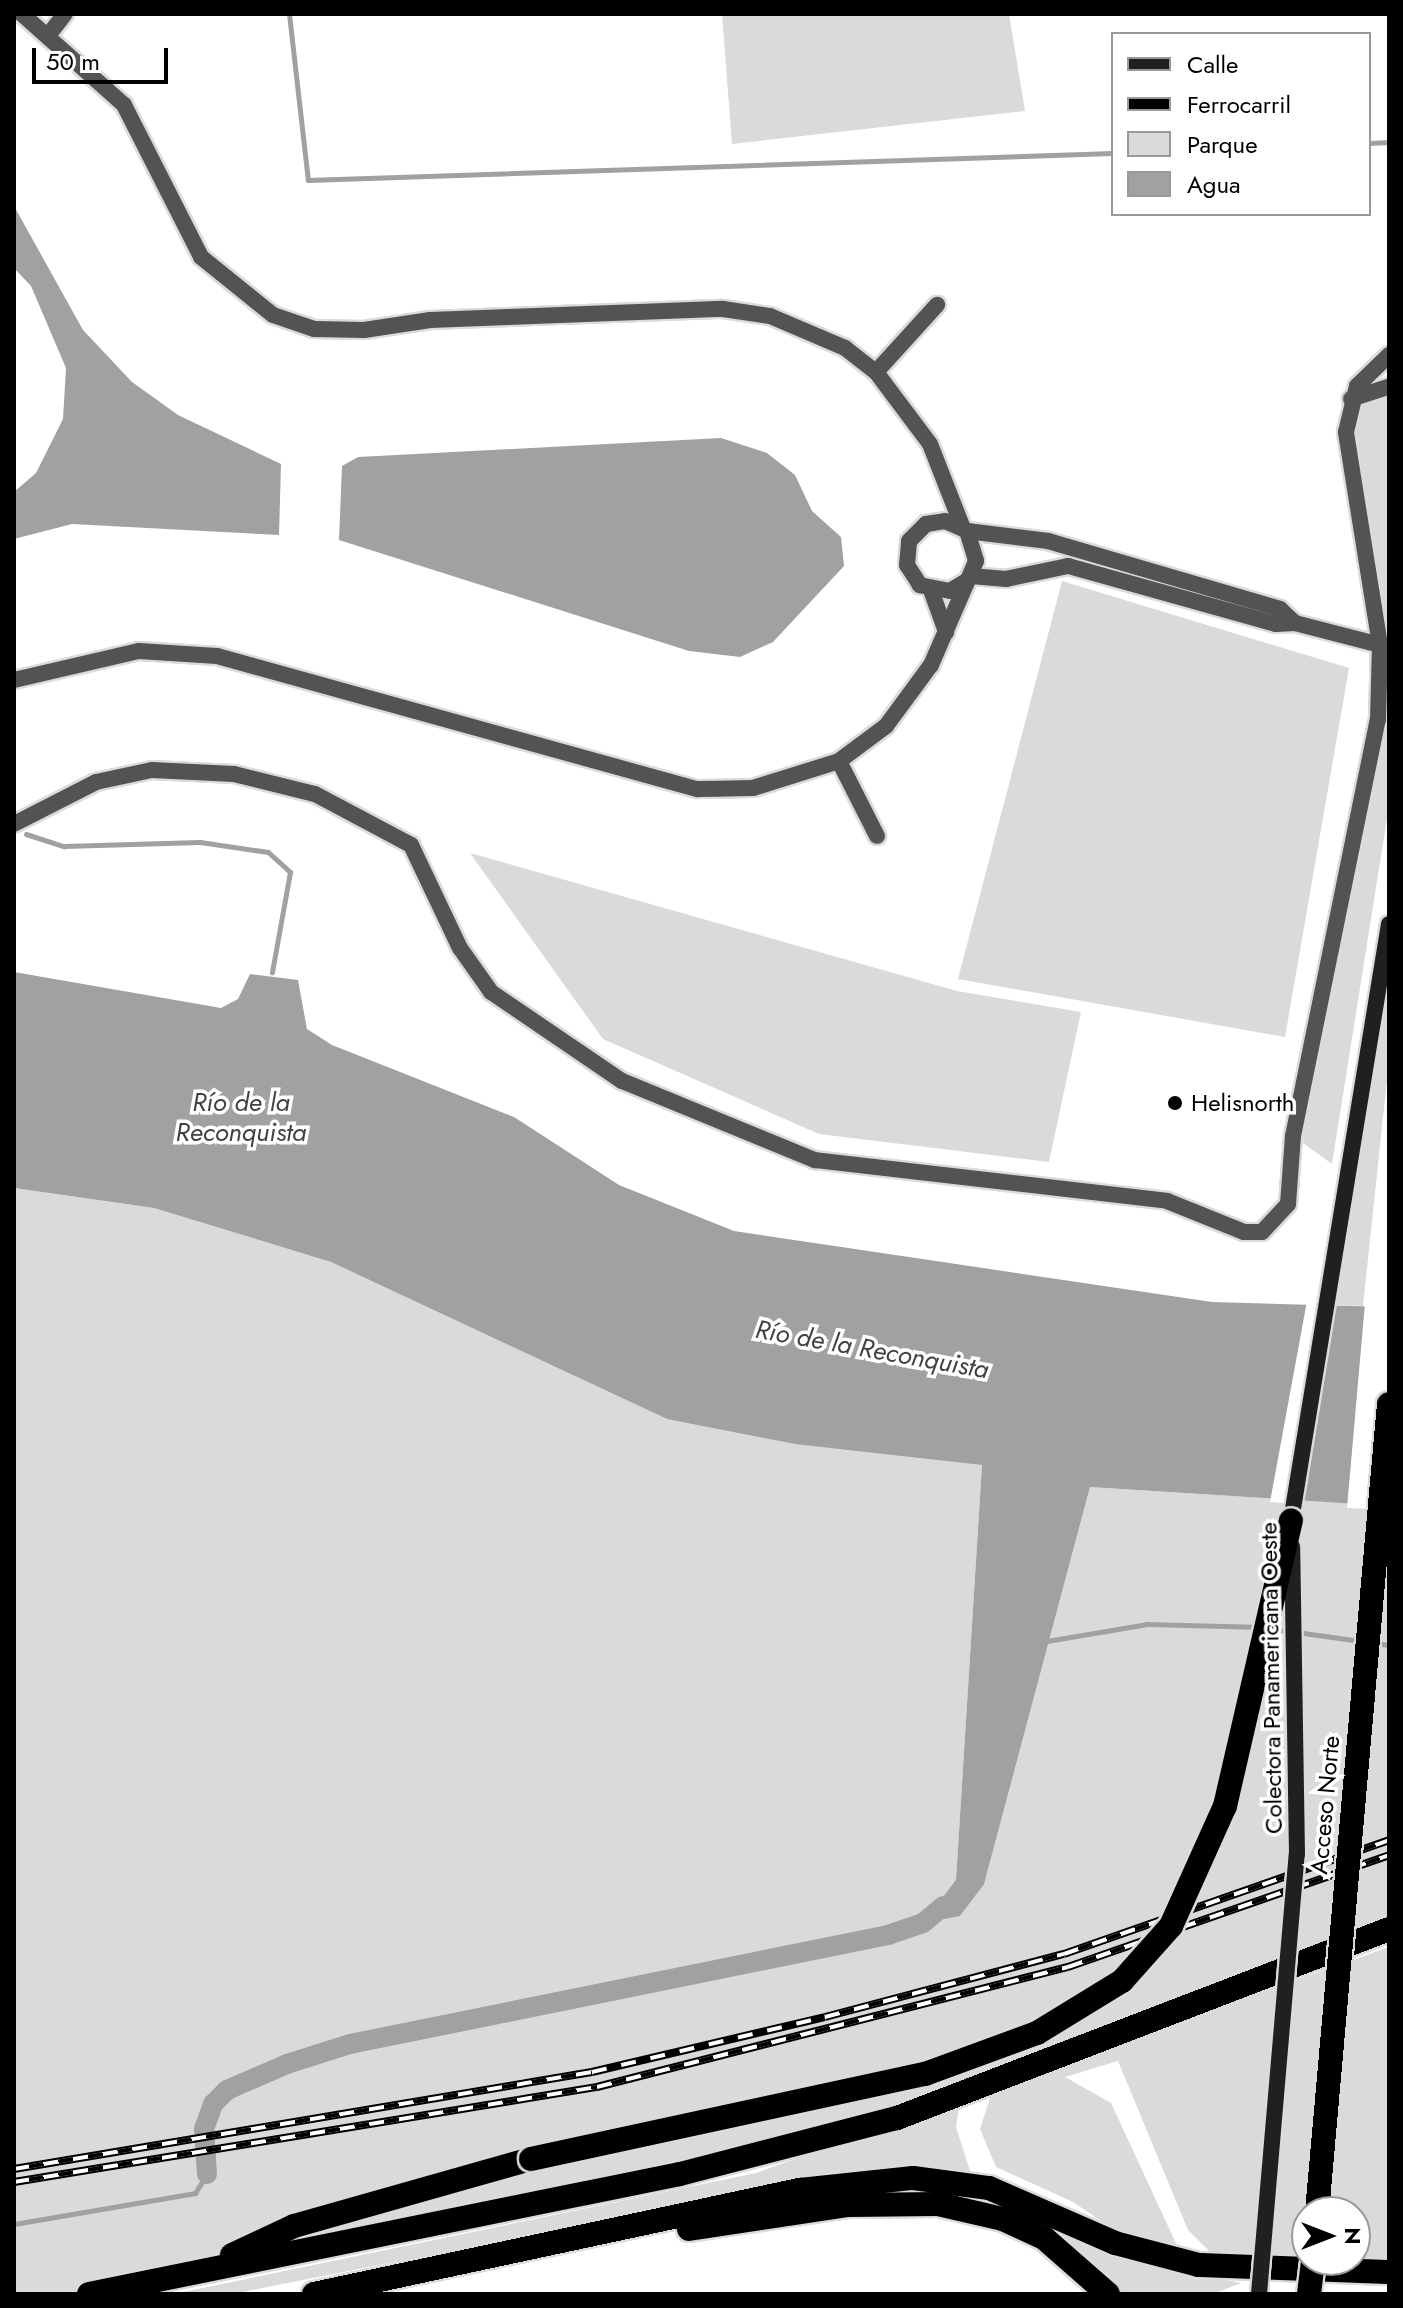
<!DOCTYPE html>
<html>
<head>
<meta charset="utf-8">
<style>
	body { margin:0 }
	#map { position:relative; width:1403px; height:2308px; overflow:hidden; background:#fff; font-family:Jost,sans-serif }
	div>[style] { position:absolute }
	.green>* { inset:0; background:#dadada }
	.water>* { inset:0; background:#a1a1a1 }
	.pier>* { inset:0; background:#fff }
	.stream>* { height:5px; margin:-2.5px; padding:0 2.5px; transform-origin:2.5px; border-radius:2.5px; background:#a1a1a1 }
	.canal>* { height:20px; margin:-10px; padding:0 10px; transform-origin:10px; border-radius:10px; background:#a1a1a1 }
	.roads { filter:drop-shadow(2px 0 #dbdbdb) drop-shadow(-2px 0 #dbdbdb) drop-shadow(0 2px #dbdbdb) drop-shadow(0 -2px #dbdbdb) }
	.minor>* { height:16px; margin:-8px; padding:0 8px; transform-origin:8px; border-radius:8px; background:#535353 }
	.secondary>* { height:16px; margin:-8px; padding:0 8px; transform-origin:8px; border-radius:8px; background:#202020 }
	.motorway>* { height:24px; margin:-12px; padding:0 12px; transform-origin:12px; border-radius:12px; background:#000 }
	.rail>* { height:8px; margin-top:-4px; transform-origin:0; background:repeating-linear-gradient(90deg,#fff 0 15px,#000 0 30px); box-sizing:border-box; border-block:2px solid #000 }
	.bridges { filter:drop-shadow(2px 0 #dbdbdb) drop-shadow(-2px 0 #dbdbdb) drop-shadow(0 2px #dbdbdb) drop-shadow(0 -2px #dbdbdb) }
	.secondary-bridge>* { height:16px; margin:-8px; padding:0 8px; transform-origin:8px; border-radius:8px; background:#202020 }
	.motorway-bridge>* { height:24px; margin:-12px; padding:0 12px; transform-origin:12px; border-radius:12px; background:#000 }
	.dots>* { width:22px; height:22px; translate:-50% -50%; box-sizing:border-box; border:4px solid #fff; border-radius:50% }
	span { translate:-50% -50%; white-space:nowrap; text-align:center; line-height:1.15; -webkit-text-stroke:7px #fff; paint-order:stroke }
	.poi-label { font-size:24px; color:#000 }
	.left { translate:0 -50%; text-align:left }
	.street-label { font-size:24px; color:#000 }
	.water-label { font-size:26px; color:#424242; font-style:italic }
	.frame { position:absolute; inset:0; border:16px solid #000; pointer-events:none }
	.legend { position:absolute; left:1111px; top:32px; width:260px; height:184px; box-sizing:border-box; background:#fff; border:2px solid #999; margin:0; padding:10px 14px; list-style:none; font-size:24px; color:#000 }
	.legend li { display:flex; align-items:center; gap:16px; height:40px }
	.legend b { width:40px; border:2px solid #999 }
	.north { position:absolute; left:1291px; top:2196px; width:80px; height:80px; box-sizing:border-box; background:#fff; border:2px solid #999; border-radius:50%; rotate:90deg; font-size:22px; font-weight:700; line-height:32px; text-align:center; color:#000 }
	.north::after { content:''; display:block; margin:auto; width:28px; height:36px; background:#000; clip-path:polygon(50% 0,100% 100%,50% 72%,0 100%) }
	.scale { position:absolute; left:32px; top:48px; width:136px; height:36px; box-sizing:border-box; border:4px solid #000; border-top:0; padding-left:10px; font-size:24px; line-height:28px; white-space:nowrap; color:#000; -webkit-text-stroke:6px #fff; paint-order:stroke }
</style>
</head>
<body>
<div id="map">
	<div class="green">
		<i style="clip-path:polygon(722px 14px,1009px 14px,1025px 111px,732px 144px)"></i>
		<i style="clip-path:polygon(1372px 395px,1389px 396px,1389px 806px,1332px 1164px,1303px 1143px,1307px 1100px,1388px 706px,1386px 648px,1355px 467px,1354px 409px)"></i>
		<i style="clip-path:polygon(1062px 581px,1349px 668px,1285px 1037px,958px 979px)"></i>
		<i style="clip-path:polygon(470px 853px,957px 991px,1081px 1012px,1049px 1162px,819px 1134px,603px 1039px)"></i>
		<i style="clip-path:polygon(1389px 986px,1389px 1061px,1363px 1306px,1328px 1305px)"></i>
		<i style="clip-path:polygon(14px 1188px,154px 1208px,331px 1262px,667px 1419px,982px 1465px,956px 1881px,925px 1922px,984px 1883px,1090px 1487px,1389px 1506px,1389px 1929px,897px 2118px,89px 2294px,14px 2294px)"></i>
		<i style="clip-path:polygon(evenodd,1389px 1947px,1389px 2263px,1216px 2258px,1188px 2230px,1118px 2061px,1065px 2077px,1111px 2103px,1180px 2252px,1128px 2239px,1073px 2202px,996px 2167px,980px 2129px,991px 2095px,959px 2107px,956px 2127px,971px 2174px,859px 2170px,232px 2294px,174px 2294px,756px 2173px,1389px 1947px,1307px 2212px,1355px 2212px,1355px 2260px,1307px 2260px,1307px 2212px)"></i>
		<i style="clip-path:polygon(907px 2187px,971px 2195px,1141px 2262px,1241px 2283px,1213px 2294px,1120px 2294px,1067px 2246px,842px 2192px)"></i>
	</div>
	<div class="water">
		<i style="clip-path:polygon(14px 206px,83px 330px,132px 382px,178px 415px,281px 464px,279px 535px,72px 524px,14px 539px,14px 492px,36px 473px,63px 419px,66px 368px,31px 286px,14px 268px)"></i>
		<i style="clip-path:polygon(721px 438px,767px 453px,795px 475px,812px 511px,841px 537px,844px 566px,773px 642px,740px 657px,689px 651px,339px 540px,342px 466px,358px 457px)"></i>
		<i style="clip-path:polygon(14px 972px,221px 1008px,238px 999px,250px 974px,298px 980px,307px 1029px,332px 1045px,514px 1117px,619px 1185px,734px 1231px,1212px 1302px,1389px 1307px,1389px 1506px,1090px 1487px,984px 1884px,960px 1916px,923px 1923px,956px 1880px,982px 1465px,795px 1444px,667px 1419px,331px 1262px,154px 1208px,14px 1188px)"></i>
	</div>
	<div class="pier">
		<i style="clip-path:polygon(1307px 1301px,1328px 1301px,1296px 1504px,1270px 1502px)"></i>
		<i style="clip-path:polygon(1365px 1303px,1389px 1303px,1389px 1510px,1347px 1508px)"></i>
	</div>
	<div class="stream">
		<i style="left:289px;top:14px;width:167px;rotate:83.5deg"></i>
		<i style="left:308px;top:180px;width:805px;rotate:-1.92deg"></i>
		<i style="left:1369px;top:143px;width:20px;rotate:-3deg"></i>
		<i style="left:26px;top:834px;width:40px;rotate:18deg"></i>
		<i style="left:64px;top:846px;width:136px;rotate:-1.7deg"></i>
		<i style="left:200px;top:842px;width:69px;rotate:8.4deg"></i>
		<i style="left:268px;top:852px;width:30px;rotate:42deg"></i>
		<i style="left:290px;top:872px;width:102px;rotate:100.2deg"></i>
		<i style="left:1275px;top:1629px;width:86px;rotate:8deg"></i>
		<i style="left:1041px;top:1642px;width:108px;rotate:-9.6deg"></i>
		<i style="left:1147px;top:1624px;width:114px;rotate:1.5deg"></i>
		<i style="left:1374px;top:1643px;width:15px;rotate:8deg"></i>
		<i style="left:14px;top:2224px;width:184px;rotate:-9.7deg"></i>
		<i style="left:195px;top:2193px;width:22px;rotate:-58deg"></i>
	</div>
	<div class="canal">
		<i style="left:207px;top:2174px;width:45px;rotate:-93.8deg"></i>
		<i style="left:204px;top:2129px;width:27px;rotate:-70deg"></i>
		<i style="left:213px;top:2104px;width:20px;rotate:-45deg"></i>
		<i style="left:227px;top:2090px;width:65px;rotate:-23.4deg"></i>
		<i style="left:287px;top:2064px;width:66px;rotate:-17.6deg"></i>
		<i style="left:350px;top:2044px;width:549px;rotate:-11.45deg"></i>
		<i style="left:888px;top:1935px;width:37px;rotate:-19deg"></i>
		<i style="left:923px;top:1923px;width:26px;rotate:-40deg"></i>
	</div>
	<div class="roads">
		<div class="minor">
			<i style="left:22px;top:14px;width:137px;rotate:41.7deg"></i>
			<i style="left:124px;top:105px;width:170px;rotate:63.1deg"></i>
			<i style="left:201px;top:257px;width:92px;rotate:38.9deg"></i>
			<i style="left:273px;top:315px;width:43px;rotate:18.9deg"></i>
			<i style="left:314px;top:329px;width:50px;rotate:1.1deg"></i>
			<i style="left:364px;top:330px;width:67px;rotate:-8.6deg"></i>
			<i style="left:430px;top:320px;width:293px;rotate:-2.2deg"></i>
			<i style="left:723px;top:309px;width:48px;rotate:8.5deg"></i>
			<i style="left:770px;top:316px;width:82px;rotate:23.1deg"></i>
			<i style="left:845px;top:348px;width:39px;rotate:38deg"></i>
			<i style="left:876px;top:372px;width:90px;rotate:53.1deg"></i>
			<i style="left:930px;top:444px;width:90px;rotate:68.6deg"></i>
			<i style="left:50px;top:33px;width:24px;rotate:-52deg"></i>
			<i style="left:876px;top:372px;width:91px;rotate:-47.7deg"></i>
			<i style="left:1351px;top:399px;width:40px;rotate:-18deg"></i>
			<i style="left:967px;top:531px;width:31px;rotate:73deg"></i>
			<i style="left:976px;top:561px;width:21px;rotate:113deg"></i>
			<i style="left:968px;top:580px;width:21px;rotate:149deg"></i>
			<i style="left:950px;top:591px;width:31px;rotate:-169deg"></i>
			<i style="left:920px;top:585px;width:24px;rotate:-123deg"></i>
			<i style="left:907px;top:565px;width:24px;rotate:-85deg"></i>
			<i style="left:909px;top:541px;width:24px;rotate:-45deg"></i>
			<i style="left:926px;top:524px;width:19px;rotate:-9deg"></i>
			<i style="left:945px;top:521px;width:24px;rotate:24deg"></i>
			<i style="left:967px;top:531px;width:82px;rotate:7deg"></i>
			<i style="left:1048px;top:541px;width:242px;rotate:16.3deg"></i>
			<i style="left:1280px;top:609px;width:21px;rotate:43deg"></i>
			<i style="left:1295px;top:623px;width:19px;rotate:177deg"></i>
			<i style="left:1276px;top:624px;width:216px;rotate:-164.4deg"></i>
			<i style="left:1068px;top:566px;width:63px;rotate:168.2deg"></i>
			<i style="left:1006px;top:579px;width:35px;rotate:-175deg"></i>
			<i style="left:931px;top:590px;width:45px;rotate:70.3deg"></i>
			<i style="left:1295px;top:623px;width:88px;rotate:14.5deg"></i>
			<i style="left:14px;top:680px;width:128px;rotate:-13.1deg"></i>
			<i style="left:139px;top:651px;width:78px;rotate:3.7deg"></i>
			<i style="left:217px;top:656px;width:499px;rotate:15.5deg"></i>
			<i style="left:698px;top:789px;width:55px;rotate:-1deg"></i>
			<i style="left:753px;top:788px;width:90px;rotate:-17.4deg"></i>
			<i style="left:839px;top:761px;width:59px;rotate:-36.7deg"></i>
			<i style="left:886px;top:726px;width:76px;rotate:-53.6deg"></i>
			<i style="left:931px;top:665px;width:93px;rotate:-66.5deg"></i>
			<i style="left:839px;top:761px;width:84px;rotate:63.1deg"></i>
			<i style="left:14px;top:824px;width:92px;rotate:-27.1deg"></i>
			<i style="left:96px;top:782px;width:57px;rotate:-12.1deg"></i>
			<i style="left:152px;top:770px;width:82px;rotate:2.8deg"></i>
			<i style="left:234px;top:774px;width:83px;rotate:13.9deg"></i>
			<i style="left:315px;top:794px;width:109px;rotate:28deg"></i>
			<i style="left:411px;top:845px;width:114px;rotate:64.6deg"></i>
			<i style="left:460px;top:948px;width:54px;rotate:54.8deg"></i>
			<i style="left:491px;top:992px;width:158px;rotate:34.2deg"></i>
			<i style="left:622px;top:1081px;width:209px;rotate:22.3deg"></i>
			<i style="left:815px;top:1160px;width:354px;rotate:6.6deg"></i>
			<i style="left:1167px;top:1201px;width:83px;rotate:21.9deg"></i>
			<i style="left:1244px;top:1232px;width:18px"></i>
			<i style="left:1262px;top:1232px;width:38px;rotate:-47deg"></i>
			<i style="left:1288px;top:1204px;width:68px;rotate:-85.8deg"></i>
			<i style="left:1293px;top:1136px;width:425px;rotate:-78.5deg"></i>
			<i style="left:1378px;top:720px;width:75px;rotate:-88.5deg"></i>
			<i style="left:1380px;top:645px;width:216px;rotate:-99.1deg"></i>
			<i style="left:1346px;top:432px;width:47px;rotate:-76.6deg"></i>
			<i style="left:1357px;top:386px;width:45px;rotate:-44.1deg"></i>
		</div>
		<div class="secondary">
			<i style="left:1291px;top:1521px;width:605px;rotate:-80.68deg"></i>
		</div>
		<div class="motorway">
			<i style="left:689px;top:2229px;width:161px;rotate:-8.6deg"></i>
			<i style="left:848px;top:2205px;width:90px;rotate:-0.6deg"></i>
			<i style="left:938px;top:2204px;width:67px;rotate:13deg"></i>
			<i style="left:1003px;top:2219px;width:45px;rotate:24.9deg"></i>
			<i style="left:1044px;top:2238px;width:85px;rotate:41.2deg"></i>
			<i style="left:232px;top:2255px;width:68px;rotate:-25.1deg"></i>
			<i style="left:294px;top:2226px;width:246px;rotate:-15.8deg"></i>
			<i style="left:89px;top:2294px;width:603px;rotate:-11.48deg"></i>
			<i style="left:680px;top:2174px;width:224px;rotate:-14.5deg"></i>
			<i style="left:897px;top:2118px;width:527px;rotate:-21.01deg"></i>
			<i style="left:314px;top:2294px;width:497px;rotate:-12.1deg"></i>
			<i style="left:800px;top:2190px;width:114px;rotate:-6.1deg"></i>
			<i style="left:913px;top:2178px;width:77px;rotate:7.5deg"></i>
			<i style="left:989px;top:2188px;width:137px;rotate:23.6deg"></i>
			<i style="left:1115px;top:2243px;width:87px;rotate:14.7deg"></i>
			<i style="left:1199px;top:2265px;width:190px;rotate:2.1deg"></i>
		</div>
	</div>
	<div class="rail">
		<i style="left:14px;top:2169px;width:586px;rotate:-9.53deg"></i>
		<i style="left:592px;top:2072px;width:239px;rotate:-13.3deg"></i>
		<i style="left:825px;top:2017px;width:247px;rotate:-14.8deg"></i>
		<i style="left:1064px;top:1954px;width:344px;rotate:-19.3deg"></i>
		<i style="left:14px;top:2182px;width:591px;rotate:-9.26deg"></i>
		<i style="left:597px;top:2087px;width:486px;rotate:-14.3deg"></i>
		<i style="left:1068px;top:1967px;width:340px;rotate:-19.2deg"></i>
	</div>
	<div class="bridges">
		<div class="secondary-bridge">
			<i style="left:1259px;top:2294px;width:442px;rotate:-85.1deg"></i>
			<i style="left:1297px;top:1854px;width:307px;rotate:-90.9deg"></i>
		</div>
		<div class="motorway-bridge">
			<i style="left:531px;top:2159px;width:403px;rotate:-12.2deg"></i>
			<i style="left:925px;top:2074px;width:119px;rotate:-20.1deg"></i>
			<i style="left:1037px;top:2033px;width:100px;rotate:-31.5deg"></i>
			<i style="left:1122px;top:1981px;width:74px;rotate:-48.3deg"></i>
			<i style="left:1171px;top:1926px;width:132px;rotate:-65.8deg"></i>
			<i style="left:1225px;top:1806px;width:293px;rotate:-77deg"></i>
			<i style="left:1317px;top:2212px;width:811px;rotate:-84.91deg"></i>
			<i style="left:1309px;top:2294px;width:34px;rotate:-83deg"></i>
		</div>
	</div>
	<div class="dots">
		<i style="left:1175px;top:1103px;background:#000"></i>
	</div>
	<div class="poi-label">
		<span class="left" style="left:1191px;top:1103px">Helisnorth</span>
	</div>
	<div class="street-label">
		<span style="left:1271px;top:1678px;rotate:-91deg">Colectora Panamericana Oeste</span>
		<span style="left:1325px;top:1805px;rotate:-85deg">Acceso Norte</span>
	</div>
	<div class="water-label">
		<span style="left:241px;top:1118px">Río de la<br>Reconquista</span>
		<span style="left:872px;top:1350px;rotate:10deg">Río de la Reconquista</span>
	</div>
	<div class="frame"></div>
	<ul class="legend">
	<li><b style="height:10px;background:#202020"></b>Calle</li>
	<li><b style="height:10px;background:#000"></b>Ferrocarril</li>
	<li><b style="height:22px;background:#dadada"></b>Parque</li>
	<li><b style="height:22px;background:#a1a1a1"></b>Agua</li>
	</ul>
	<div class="north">N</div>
	<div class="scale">50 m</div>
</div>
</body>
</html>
